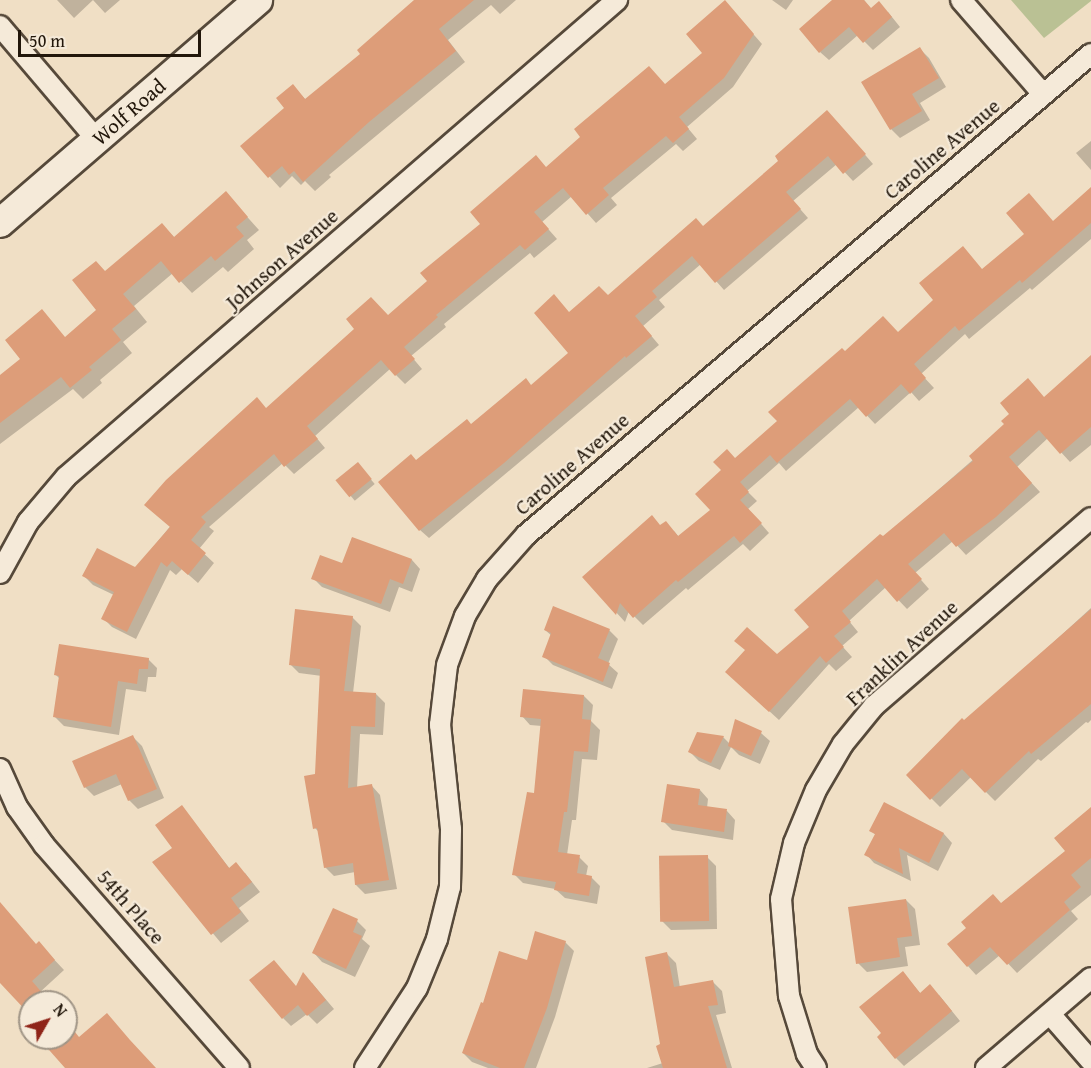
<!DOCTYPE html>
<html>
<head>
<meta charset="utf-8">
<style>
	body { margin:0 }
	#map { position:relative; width:1091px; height:1068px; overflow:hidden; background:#f0dfc5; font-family:"Gentium Book Plus",serif }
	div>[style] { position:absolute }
	.green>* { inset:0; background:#bac194 }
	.shadow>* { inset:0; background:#0003; transform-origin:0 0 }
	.building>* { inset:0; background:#dd9d79; transform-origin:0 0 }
	.roads { filter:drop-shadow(2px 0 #56493a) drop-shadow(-2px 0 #56493a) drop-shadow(0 2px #56493a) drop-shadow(0 -2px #56493a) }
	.street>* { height:20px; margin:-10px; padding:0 10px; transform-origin:10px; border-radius:10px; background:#f5ead9 }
	.secondary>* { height:28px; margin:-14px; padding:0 14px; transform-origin:14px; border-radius:14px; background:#f5ead9 }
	span { translate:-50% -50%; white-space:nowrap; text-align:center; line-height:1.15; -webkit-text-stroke:4.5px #f5ead9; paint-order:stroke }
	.street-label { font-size:21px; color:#22170b }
	.north { position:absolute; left:18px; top:990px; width:60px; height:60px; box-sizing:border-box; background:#f5ead9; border:2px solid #a19687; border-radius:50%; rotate:51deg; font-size:16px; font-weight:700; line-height:24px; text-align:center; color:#22170b }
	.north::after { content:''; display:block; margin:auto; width:21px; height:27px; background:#8f2418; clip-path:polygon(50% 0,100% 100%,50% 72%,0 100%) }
	.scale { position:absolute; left:18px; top:30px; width:183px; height:27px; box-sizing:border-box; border:3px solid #22170b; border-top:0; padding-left:8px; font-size:18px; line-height:21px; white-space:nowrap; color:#22170b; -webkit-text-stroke:4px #f5ead9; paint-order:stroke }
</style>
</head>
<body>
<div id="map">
	<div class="green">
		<i style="clip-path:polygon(1011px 0,1091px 0,1091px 1px,1044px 38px)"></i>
	</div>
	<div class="shadow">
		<i style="clip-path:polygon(57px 0,120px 0,105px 13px,93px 0,74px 18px)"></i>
		<i style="clip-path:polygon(417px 0,516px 0,500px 14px,491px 5px,448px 40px,465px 62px,329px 175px,331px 177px,315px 191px,305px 181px,301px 185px,292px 176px,280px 188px,242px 146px,286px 108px,293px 86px,306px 100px,362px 54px)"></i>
		<i style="clip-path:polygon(772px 0,793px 0,786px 10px)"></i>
		<i style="clip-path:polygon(834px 0,864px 0,872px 10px,888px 12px,900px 27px,873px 50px,858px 35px,829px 60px,820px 52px)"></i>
		<i style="clip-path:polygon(733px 11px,762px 44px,733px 87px,687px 127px,697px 139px,683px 151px,676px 144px,611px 198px,617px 205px,596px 223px,572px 196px,542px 222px,557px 239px,534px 258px,530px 253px,444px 324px,446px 327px,411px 356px,422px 369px,405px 384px,390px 369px,315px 436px,325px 448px,294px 474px,283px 463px,209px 527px,214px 531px,199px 549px,214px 563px,198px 583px,182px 569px,176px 575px,170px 570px,136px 639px,112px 627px,103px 618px,114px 595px,93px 585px,84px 576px,135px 569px,267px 409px,388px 317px,429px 282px,547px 168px,666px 86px,704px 53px)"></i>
		<i style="clip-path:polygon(920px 49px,929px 58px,946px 87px,920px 103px,930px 120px,900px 138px,891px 129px,863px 82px)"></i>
		<i style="clip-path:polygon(836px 121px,873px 164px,853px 181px,837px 164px,793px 201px,808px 218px,724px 290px,701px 264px,659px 300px,665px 307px,643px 326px,659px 345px,429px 538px,420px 530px,417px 462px,532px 387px,571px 353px,570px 313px,608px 297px,704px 227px)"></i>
		<i style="clip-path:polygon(1091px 141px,1091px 170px,1076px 153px)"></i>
		<i style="clip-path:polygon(1091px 189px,1091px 239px,1032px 290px,1030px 288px,969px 339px,965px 334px,921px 374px,934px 388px,919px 401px,911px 392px,875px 424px,859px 407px,786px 471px,779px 463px,747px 491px,757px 501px,748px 509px,769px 533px,750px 551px,743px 544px,688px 590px,686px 588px,643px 625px,629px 611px,625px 622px,584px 577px,661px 526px,674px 531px,679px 537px,712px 510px,735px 459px,779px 421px,845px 353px,898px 333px,1054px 222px)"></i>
		<i style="clip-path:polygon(226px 193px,259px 230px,247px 240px,254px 249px,228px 272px,223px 267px,192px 293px,173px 273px,134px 306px,147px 322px,123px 342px,132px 353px,100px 380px,102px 383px,83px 399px,73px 389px,0 444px,0 377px,66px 338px,99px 310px,105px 273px,162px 225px,175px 238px)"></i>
		<i style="clip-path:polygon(1091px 357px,1091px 445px,1070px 462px,1048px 438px,1017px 467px,1040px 492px,966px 555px,953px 541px,915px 573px,929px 589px,907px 609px,886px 587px,849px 621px,858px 632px,842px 646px,852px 657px,836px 671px,829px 664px,779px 720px,736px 681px,777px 656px,811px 627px,883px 538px)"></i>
		<i style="left:358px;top:464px;width:26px;height:26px;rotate:50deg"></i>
		<i style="clip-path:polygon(352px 538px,412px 560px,420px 569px,412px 592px,399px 587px,390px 612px,322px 587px,313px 578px,343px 565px)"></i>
		<i style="clip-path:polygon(1091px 608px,1091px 720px,1088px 723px,1086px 722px,1041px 761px,1038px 759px,995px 801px,971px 777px,940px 807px,908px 775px)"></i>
		<i style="clip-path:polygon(352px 617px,361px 626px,353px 693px,376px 694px,385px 703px,383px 735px,360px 734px,357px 788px,372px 786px,380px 795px,397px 889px,365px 894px,356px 885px,355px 872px,334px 876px,325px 867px,320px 833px,315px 828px,322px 676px,299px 673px,290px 664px)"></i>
		<i style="clip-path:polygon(545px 630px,609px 630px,618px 639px,608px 664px,618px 673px,612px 689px,553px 665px,544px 656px,552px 636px)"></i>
		<i style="clip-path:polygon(148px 659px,157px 668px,156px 677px,148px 677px,146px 692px,126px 689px,119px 735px,64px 726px,55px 717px,60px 679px,55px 674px)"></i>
		<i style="clip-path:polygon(584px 696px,593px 705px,591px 721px,600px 730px,597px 760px,582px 759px,576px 820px,572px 820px,567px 855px,579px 857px,588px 866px,586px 876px,591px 877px,600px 886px,597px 904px,565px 898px,555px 889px,523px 883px,514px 874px,536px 794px,542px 726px,530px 725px,522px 716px)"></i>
		<i style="clip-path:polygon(761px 733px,770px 741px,760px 764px,739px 755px,731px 747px,720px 770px,699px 761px,690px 752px,723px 737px,730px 744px)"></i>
		<i style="clip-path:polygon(133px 737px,142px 746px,164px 798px,138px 809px,129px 800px,122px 784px,94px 796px,85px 787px)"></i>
		<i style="clip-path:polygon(700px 790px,708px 799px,707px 808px,727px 811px,735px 820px,733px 840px,672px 830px,663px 821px)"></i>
		<i style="clip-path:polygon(885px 804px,944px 834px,952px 843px,938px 871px,907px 855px,911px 881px,874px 863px,866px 854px,876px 835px,871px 831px)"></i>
		<i style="clip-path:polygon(182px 807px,230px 869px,245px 873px,260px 892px,239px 908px,249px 921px,221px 943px,154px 863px,174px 848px)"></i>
		<i style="clip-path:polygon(1091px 809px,1091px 895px,1071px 911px,1078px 919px,1017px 973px,1000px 955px,976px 975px,949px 945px,1067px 851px)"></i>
		<i style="clip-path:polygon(707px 857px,716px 866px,717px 929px,671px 930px,662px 921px)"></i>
		<i style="clip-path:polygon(906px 900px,915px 909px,920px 945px,905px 947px,908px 966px,867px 972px,858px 963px)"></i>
		<i style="clip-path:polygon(0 904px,36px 945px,48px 953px,64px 970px,39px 993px,47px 1002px,30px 1002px,30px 1013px,0 980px)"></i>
		<i style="clip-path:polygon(357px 921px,366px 930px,362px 939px,370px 946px,355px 977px,322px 962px,314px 953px)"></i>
		<i style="clip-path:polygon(565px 942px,574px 951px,555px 1017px,536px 1068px,488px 1068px,472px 1062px,463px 1053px,484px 1005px,528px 961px)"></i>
		<i style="clip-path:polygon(667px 954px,676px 963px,680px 988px,713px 982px,722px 991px,726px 1013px,716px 1015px,732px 1068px,647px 1068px,663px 1063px)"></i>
		<i style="clip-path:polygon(903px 973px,921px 994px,939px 995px,960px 1021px,904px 1066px,896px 1058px,883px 1034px)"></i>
		<i style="clip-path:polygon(312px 983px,334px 1009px,317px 1024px,307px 1014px,291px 1026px,283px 1018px,297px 988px)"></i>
	</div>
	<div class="building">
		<i style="clip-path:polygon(414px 0,474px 0,439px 29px,456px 51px,369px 122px,303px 182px,294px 171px,289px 175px,282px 166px,268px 178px,240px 146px,284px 108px,276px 98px,293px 84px,305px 99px,360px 54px,357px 50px)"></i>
		<i style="clip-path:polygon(725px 0,754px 34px,724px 78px,679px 117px,689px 129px,673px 143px,666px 136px,603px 188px,609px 195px,586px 215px,563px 188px,534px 212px,549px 229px,525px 250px,520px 245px,436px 315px,438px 317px,404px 347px,415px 359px,395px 376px,381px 360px,307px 426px,318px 439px,284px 467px,274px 454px,201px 517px,206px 522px,191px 540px,206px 553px,188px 575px,172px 561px,167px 567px,161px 562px,127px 632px,101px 619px,114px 592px,82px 576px,97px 548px,135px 567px,170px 527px,144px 505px,166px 480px,257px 397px,266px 408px,354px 329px,346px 319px,371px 297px,388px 315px,427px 281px,420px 273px,480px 224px,470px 212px,536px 155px,546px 167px,580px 137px,574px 129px,649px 66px,665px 84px,702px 53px,686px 34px)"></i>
		<i style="clip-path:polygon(832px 0,864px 0,871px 8px,879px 1px,892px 17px,863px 43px,849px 27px,819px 53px,799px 29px)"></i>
		<i style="clip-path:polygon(920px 47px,939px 78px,912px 94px,922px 111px,890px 130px,861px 82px)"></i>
		<i style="clip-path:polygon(827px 110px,866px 154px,843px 174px,828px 156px,786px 192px,801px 209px,715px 283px,692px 256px,652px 291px,657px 297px,635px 316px,652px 336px,626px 358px,625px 356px,504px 463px,419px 531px,378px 482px,411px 454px,416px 460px,467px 419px,471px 424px,526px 378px,531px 385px,568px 353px,534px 313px,554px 294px,569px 312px,599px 286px,608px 295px,696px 218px,703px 226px,778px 161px,775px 156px)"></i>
		<i style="clip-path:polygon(1091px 187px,1091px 223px,1022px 283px,1020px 280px,959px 331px,955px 326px,914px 364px,926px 378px,910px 394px,901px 384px,866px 417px,850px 399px,777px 463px,770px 455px,740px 482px,749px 492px,740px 500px,762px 523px,740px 543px,734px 536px,678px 582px,676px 580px,633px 618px,620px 603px,616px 615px,582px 577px,652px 515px,660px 525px,666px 521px,678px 536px,710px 510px,695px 494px,721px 470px,713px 462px,727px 449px,735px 458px,777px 421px,768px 412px,842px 348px,845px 351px,883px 316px,898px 332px,933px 300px,919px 283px,963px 246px,982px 269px,1024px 234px,1006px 213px,1029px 193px,1053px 221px)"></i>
		<i style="clip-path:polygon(226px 191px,248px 217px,236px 227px,244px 236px,215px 261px,211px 256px,179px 283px,161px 261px,123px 294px,136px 309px,112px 329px,121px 340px,89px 367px,92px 370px,70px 388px,61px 377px,0 423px,0 375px,20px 359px,5px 340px,42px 309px,65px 337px,96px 310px,72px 280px,96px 261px,105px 271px,162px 223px,174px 237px)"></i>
		<i style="clip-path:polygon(1091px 355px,1091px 427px,1060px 454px,1039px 430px,1009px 457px,1032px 483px,996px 517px,956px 547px,944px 533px,908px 564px,922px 579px,897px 602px,877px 579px,842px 611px,851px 622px,834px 636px,844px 647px,826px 663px,820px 656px,769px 712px,725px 672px,745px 650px,734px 641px,747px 627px,777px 654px,809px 627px,794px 610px,880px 534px,883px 536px,973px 461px,969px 456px,1004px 424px,1001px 421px,1009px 414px,1000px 403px,1028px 378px,1044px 397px)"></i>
		<i style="left:358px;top:462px;width:22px;height:29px;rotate:51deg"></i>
		<i style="clip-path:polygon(352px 537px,412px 559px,403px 584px,390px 579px,381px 604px,311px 579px,320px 555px,342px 563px)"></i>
		<i style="clip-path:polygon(553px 606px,610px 629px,598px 658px,610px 663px,603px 682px,542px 657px,551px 633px,544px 630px)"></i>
		<i style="clip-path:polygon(295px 609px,353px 616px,344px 691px,376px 693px,375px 727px,351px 726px,348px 788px,372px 784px,389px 880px,355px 885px,353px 863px,324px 868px,317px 828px,313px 829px,304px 776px,315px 774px,320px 669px,289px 665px)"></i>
		<i style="clip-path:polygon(1091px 609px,1091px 704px,1031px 754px,1029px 751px,985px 793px,962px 769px,930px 800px,906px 775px,962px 718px,964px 720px)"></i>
		<i style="clip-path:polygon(59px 644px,149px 658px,148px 669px,139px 669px,137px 684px,118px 681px,111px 727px,53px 717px,59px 676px,54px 675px)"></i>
		<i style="clip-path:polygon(523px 689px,584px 695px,582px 719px,591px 720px,588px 752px,574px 751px,567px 812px,564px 812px,558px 852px,580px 855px,577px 873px,592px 876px,589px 896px,554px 890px,556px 882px,512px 875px,527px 792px,534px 793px,541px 719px,520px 717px)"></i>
		<i style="clip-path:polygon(735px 719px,762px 731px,751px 756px,728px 746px)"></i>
		<i style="clip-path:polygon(697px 732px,724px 736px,711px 763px,688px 752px)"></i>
		<i style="clip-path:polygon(133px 735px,157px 789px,128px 801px,116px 774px,84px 788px,72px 761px)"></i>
		<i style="clip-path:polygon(667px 784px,700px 789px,698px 805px,727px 809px,724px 832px,661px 822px)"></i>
		<i style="clip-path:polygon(884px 802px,944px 833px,929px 863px,899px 848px,903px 874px,864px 855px,875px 834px,869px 831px)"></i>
		<i style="clip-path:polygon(182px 805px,229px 868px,236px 862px,252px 882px,231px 898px,241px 912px,211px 935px,152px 862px,172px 848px,155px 825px)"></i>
		<i style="clip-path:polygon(1091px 807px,1091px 858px,1071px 875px,1081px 887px,1064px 902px,1070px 910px,1007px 965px,990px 947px,967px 967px,947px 944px,966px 928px,961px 922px,993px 894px,1001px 903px,1065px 851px,1054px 838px)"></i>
		<i style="left:708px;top:855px;width:66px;height:49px;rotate:89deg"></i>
		<i style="clip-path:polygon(906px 899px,912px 936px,897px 938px,900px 957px,856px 964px,848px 907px)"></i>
		<i style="clip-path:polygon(0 902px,36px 944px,39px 941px,55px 960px,32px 981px,50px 1002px,30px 1002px,30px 1015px,0 983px)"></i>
		<i style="clip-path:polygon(333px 908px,358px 919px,353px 932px,362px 936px,346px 969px,312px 953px)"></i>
		<i style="clip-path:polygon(535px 931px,566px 941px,547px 1008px,524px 1068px,500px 1068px,462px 1053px,481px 1002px,483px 1003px,499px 951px,527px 960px)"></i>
		<i style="clip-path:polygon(667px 952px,674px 987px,713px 980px,718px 1005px,708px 1006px,727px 1068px,663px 1068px,656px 1046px,660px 1044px,645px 957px)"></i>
		<i style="clip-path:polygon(274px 960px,296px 986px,303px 972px,326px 1000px,307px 1016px,298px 1005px,282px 1019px,249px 980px)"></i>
		<i style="clip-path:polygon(903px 971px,920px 993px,930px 984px,952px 1011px,895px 1059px,877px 1037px,881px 1033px,859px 1007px)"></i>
		<i style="clip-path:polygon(107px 1013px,130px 1040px,156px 1068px,65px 1068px,42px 1042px,46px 1038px,66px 1038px,66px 1021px,79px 1037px)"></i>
	</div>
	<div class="roads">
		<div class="street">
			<i style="left:961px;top:0;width:125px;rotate:48.9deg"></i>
			<i style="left:0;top:26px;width:150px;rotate:49.6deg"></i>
			<i style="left:0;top:573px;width:58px;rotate:-61.2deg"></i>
			<i style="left:28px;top:522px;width:59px;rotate:-49.8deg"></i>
			<i style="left:66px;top:477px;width:729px;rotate:-40.88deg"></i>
			<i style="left:0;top:769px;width:42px;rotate:65.9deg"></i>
			<i style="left:17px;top:807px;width:47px;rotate:54.6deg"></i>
			<i style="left:44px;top:845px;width:296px;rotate:48.8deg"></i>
			<i style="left:1050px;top:1014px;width:62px;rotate:48.9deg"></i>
			<i style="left:365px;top:1068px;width:95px;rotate:-57deg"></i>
			<i style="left:417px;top:988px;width:53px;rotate:-67.8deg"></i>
			<i style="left:437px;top:939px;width:54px;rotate:-76deg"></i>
			<i style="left:450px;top:887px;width:58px;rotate:-89deg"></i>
			<i style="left:451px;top:829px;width:105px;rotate:-96deg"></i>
			<i style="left:440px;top:725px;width:60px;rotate:-83.3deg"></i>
			<i style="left:447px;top:665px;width:52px;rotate:-69.8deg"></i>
			<i style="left:465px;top:616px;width:43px;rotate:-59.3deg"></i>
			<i style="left:487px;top:579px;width:59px;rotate:-48.4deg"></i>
			<i style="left:526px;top:535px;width:742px;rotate:-40.41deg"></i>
			<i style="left:816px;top:1068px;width:17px;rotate:-123deg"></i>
			<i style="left:807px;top:1054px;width:61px;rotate:-107.2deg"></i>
			<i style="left:789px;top:996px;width:97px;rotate:-94.7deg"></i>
			<i style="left:781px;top:899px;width:57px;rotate:-76.9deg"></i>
			<i style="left:794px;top:843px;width:57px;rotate:-67.5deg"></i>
			<i style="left:816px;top:790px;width:53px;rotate:-59.6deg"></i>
			<i style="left:843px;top:744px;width:49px;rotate:-50.8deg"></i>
			<i style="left:874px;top:706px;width:287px;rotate:-40.9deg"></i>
			<i style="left:986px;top:1068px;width:138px;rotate:-40.6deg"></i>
		</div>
		<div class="secondary">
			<i style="left:0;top:223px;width:341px;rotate:-40.8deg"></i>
		</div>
	</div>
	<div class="street-label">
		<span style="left:129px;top:112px;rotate:-41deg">Wolf Road</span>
		<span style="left:942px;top:149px;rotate:-40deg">Caroline Avenue</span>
		<span style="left:282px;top:259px;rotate:-41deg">Johnson Avenue</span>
		<span style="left:572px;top:464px;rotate:-41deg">Caroline Avenue</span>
		<span style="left:902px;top:653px;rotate:-43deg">Franklin Avenue</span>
		<span style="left:131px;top:907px;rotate:49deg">54th Place</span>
	</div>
	<div class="north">N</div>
	<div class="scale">50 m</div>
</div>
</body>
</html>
